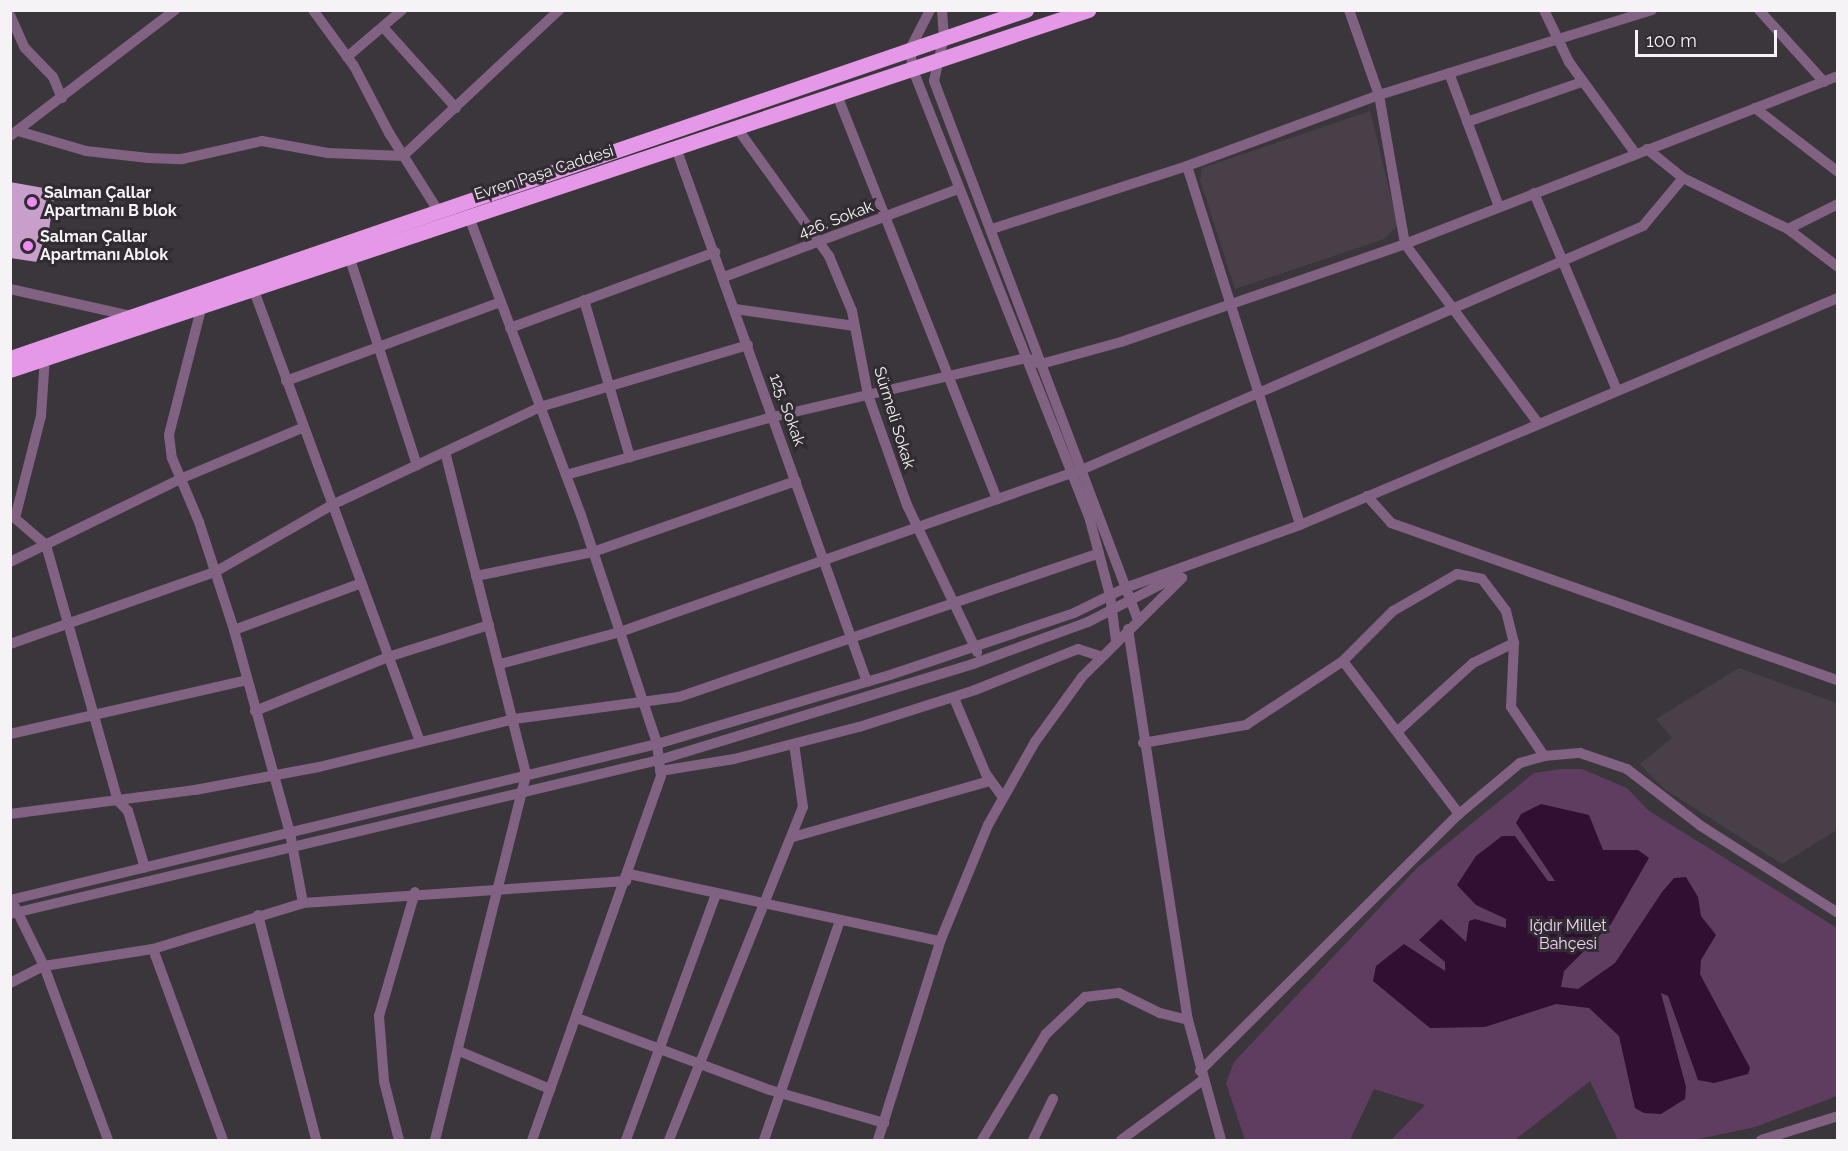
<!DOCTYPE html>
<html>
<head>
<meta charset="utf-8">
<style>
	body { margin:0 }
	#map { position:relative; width:1848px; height:1151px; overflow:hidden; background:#3b363b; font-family:Raleway,sans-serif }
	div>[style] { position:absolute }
	.built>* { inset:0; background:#493f49 }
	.green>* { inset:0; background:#5e3d60 }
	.water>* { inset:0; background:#300f32 }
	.building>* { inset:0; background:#c89eca }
	.minor>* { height:10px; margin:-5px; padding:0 5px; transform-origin:5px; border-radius:5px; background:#816282 }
	.highway>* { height:15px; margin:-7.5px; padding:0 7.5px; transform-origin:7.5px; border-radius:7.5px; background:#e498e7 }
	.dots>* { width:16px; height:16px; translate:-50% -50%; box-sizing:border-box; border:3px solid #302c31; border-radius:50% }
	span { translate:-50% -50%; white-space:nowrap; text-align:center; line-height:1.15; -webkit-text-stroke:6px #302c31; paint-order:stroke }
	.street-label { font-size:16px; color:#f6f3f6 }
	.poi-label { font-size:16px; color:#f6f3f6; font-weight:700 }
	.left { translate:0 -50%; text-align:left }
	.park-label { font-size:16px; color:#f6d2f8 }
	.frame { position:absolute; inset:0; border:12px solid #f6f3f6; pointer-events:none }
	.scale { position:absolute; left:1635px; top:30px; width:142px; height:27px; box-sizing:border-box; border:3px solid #f6f3f6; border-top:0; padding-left:8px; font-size:18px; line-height:21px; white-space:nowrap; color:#f6f3f6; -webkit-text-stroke:4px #302c31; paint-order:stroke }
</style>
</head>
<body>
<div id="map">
	<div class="built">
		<i style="clip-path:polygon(1370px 111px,1398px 225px,1384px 239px,1235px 289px,1200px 180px,1202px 168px)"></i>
		<i style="clip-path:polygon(1739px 668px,1837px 703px,1837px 830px,1782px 864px,1663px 788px,1640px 764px,1672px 738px,1656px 719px)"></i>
	</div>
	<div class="green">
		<i style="clip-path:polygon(1561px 769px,1582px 769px,1627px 788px,1649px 811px,1837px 928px,1837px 1096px,1755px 1127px,1694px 1140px,1618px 1140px,1590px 1081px,1515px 1140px,1391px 1140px,1425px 1105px,1374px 1089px,1350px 1140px,1245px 1140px,1226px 1083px,1234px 1062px,1417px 868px,1534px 773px)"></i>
	</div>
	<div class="water">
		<i style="clip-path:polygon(1541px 804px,1589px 815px,1603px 850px,1638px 850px,1649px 858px,1611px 924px,1564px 971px,1561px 987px,1578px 989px,1615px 963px,1662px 892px,1674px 878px,1686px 877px,1698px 897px,1701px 916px,1716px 935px,1701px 960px,1700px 974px,1750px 1068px,1748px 1074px,1714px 1083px,1698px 1080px,1668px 996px,1661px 993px,1686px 1087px,1685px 1099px,1661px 1114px,1644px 1113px,1635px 1108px,1619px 1036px,1589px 1008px,1556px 1004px,1485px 1027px,1430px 1028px,1373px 981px,1376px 966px,1404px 944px,1445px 971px,1445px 962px,1419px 940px,1441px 919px,1466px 942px,1469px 921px,1475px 919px,1506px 928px,1506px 919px,1476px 905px,1457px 885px,1476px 856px,1502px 836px,1515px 836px,1548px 881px,1555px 881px,1516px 823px,1521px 814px)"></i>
	</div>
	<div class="building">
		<i style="clip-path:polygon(10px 182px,55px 190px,44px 263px,10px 258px)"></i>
	</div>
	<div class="minor">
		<i style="left:313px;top:10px;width:69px;rotate:53.8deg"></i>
		<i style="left:354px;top:66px;width:76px;rotate:62.4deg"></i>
		<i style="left:389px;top:133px;width:93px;rotate:57.7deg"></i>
		<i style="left:930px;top:10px;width:44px;rotate:117.1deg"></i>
		<i style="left:910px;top:49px;width:21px;rotate:82deg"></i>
		<i style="left:913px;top:70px;width:484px;rotate:68.5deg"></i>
		<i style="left:1090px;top:520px;width:78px;rotate:75.1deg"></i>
		<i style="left:1110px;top:595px;width:46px;rotate:82.6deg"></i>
		<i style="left:942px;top:10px;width:26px;rotate:86deg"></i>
		<i style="left:944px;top:36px;width:46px;rotate:102.5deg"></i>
		<i style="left:934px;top:81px;width:576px;rotate:69.27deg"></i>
		<i style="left:1349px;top:10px;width:90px;rotate:70.6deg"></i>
		<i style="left:1379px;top:95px;width:151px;rotate:80.1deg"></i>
		<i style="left:1405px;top:244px;width:223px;rotate:53.4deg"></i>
		<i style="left:1544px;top:10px;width:58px;rotate:64.3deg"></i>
		<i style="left:1569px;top:62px;width:112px;rotate:54deg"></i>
		<i style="left:1759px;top:10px;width:97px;rotate:47.9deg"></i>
		<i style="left:10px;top:15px;width:36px;rotate:66deg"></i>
		<i style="left:25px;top:48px;width:40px;rotate:46deg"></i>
		<i style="left:53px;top:77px;width:23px;rotate:67deg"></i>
		<i style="left:383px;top:27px;width:109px;rotate:48deg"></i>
		<i style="left:347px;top:57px;width:72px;rotate:-40.5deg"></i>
		<i style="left:1449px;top:73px;width:143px;rotate:69.5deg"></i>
		<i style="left:837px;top:95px;width:435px;rotate:68.4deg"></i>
		<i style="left:1755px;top:108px;width:105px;rotate:37.6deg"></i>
		<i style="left:1467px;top:122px;width:122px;rotate:-19.2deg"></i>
		<i style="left:737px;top:128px;width:158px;rotate:54.3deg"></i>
		<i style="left:829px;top:256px;width:60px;rotate:67.3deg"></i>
		<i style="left:852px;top:311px;width:86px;rotate:79.2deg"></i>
		<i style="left:868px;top:395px;width:117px;rotate:70.5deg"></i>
		<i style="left:907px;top:505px;width:163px;rotate:64.5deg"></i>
		<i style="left:18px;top:131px;width:71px;rotate:16.4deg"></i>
		<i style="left:86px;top:151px;width:63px;rotate:6.3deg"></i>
		<i style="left:149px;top:158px;width:33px;rotate:2deg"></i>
		<i style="left:182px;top:159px;width:82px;rotate:-12.7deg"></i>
		<i style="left:262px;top:141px;width:67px;rotate:10.3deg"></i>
		<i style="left:328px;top:153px;width:75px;rotate:2.3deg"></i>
		<i style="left:403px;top:156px;width:214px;rotate:-43.1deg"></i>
		<i style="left:10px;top:136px;width:208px;rotate:-37.4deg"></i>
		<i style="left:676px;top:148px;width:567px;rotate:70.32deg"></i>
		<i style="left:1647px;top:149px;width:46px;rotate:38.9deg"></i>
		<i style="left:1683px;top:178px;width:117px;rotate:25.9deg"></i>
		<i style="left:1788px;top:229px;width:63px;rotate:37.2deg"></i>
		<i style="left:1187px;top:166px;width:376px;rotate:72.5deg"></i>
		<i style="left:1534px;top:193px;width:214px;rotate:67.2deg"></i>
		<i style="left:469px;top:217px;width:318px;rotate:69.4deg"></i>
		<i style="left:581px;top:515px;width:241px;rotate:71.6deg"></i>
		<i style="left:657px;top:744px;width:32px;rotate:83deg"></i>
		<i style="left:661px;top:776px;width:386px;rotate:109.5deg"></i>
		<i style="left:992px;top:229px;width:205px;rotate:-17.9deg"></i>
		<i style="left:1187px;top:166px;width:205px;rotate:-20.3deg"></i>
		<i style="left:1379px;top:95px;width:286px;rotate:-17.3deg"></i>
		<i style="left:1788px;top:229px;width:56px;rotate:-26.6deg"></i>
		<i style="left:349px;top:256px;width:220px;rotate:72deg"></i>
		<i style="left:724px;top:277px;width:250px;rotate:-20.6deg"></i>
		<i style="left:253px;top:288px;width:483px;rotate:69.8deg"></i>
		<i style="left:10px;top:289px;width:125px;rotate:12.5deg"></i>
		<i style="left:584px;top:300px;width:164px;rotate:73.7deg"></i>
		<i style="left:201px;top:309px;width:130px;rotate:104.3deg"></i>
		<i style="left:169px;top:435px;width:23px;rotate:83deg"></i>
		<i style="left:172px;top:458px;width:69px;rotate:67.1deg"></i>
		<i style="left:199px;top:522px;width:114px;rotate:72deg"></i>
		<i style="left:234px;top:630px;width:211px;rotate:74.6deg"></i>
		<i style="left:290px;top:833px;width:71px;rotate:79.5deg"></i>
		<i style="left:735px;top:309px;width:121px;rotate:8.1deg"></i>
		<i style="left:510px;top:328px;width:219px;rotate:-20.3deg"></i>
		<i style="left:286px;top:381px;width:229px;rotate:-20.2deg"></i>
		<i style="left:1079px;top:471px;width:615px;rotate:-23.48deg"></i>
		<i style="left:1643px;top:226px;width:62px;rotate:-50.2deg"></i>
		<i style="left:566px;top:475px;width:215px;rotate:-15.7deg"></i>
		<i style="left:773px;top:417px;width:260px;rotate:-13.1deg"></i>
		<i style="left:1026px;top:358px;width:16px;rotate:22deg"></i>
		<i style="left:1041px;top:364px;width:83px;rotate:-15.4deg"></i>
		<i style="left:1121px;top:342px;width:300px;rotate:-19deg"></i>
		<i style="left:1405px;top:244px;width:464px;rotate:-21.2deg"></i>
		<i style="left:1367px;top:496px;width:36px;rotate:48deg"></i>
		<i style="left:1391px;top:523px;width:474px;rotate:19.4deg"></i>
		<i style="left:10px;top:514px;width:48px;rotate:40.7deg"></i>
		<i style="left:46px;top:545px;width:266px;rotate:74.3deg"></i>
		<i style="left:118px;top:801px;width:14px;rotate:45deg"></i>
		<i style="left:128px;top:811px;width:59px;rotate:73.4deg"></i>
		<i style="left:15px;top:518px;width:105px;rotate:-75.7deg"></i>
		<i style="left:41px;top:416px;width:58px;rotate:-86.1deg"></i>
		<i style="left:10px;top:562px;width:189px;rotate:-26deg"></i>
		<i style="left:180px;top:479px;width:132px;rotate:-22.7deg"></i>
		<i style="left:476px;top:576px;width:119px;rotate:-11.6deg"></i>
		<i style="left:593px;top:552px;width:215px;rotate:-19.3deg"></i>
		<i style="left:1128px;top:629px;width:396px;rotate:81.3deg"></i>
		<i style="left:1188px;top:1020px;width:124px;rotate:74.6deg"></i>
		<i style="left:234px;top:630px;width:136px;rotate:-20.2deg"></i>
		<i style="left:10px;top:644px;width:217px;rotate:-19.4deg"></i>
		<i style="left:215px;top:572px;width:135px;rotate:-29.8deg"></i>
		<i style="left:332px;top:505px;width:230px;rotate:-25.2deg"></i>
		<i style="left:540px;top:407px;width:217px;rotate:-16.6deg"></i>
		<i style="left:1343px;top:661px;width:192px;rotate:52.8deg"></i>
		<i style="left:500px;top:664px;width:124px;rotate:-14.9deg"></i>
		<i style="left:620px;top:632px;width:478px;rotate:-19.4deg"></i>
		<i style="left:954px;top:698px;width:82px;rotate:67.2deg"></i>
		<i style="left:986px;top:774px;width:29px;rotate:54deg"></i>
		<i style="left:255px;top:711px;width:144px;rotate:-22.1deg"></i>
		<i style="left:388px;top:657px;width:106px;rotate:-17.6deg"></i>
		<i style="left:1398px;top:731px;width:101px;rotate:-42.2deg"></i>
		<i style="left:1473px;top:663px;width:46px;rotate:-26deg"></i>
		<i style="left:10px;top:734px;width:243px;rotate:-12.8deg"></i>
		<i style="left:1143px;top:743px;width:105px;rotate:-9.9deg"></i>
		<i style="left:1246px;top:725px;width:116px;rotate:-33.4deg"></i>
		<i style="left:1343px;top:661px;width:71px;rotate:-45deg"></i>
		<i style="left:1393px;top:611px;width:74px;rotate:-30deg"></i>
		<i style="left:1457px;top:574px;width:25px;rotate:11deg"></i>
		<i style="left:1482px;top:579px;width:40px;rotate:53deg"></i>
		<i style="left:1506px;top:611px;width:33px;rotate:76deg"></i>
		<i style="left:1514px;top:643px;width:64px;rotate:92.7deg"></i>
		<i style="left:1511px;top:707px;width:59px;rotate:56deg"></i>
		<i style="left:660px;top:771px;width:75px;rotate:-9.2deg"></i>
		<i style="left:734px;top:759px;width:129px;rotate:-14.4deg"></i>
		<i style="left:859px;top:727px;width:122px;rotate:-17.7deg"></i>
		<i style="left:975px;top:690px;width:111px;rotate:-21.7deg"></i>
		<i style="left:1078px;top:649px;width:23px;rotate:18deg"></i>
		<i style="left:10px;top:814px;width:187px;rotate:-7.4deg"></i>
		<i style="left:195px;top:790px;width:126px;rotate:-10.5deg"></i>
		<i style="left:319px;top:767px;width:201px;rotate:-13.8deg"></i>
		<i style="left:514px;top:719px;width:166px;rotate:-7.6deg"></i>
		<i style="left:679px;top:697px;width:444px;rotate:-18.9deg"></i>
		<i style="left:793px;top:837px;width:205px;rotate:-15.9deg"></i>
		<i style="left:629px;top:874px;width:318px;rotate:12.2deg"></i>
		<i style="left:10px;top:900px;width:666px;rotate:-13.56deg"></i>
		<i style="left:657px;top:744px;width:243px;rotate:-16.5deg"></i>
		<i style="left:890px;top:675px;width:194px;rotate:-18.6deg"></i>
		<i style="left:1074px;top:613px;width:57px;rotate:-26.1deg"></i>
		<i style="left:1125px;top:588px;width:186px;rotate:-19.8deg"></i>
		<i style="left:1300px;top:525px;width:584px;rotate:-22.88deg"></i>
		<i style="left:15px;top:907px;width:66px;rotate:63.8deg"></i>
		<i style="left:44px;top:966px;width:185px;rotate:69.8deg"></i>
		<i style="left:10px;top:914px;width:667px;rotate:-13.35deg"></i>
		<i style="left:659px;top:760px;width:328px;rotate:-17deg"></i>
		<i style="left:973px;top:664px;width:122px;rotate:-20.1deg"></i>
		<i style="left:1088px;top:622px;width:100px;rotate:-27.3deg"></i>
		<i style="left:258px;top:915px;width:232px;rotate:75.5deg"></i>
		<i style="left:153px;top:949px;width:203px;rotate:69.9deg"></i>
		<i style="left:10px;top:983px;width:38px;rotate:-27deg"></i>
		<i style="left:44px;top:966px;width:110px;rotate:-8.9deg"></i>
		<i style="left:153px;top:949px;width:157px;rotate:-17deg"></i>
		<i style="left:303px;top:903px;width:324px;rotate:-3.9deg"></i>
		<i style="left:577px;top:1018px;width:206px;rotate:20.5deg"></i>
		<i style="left:770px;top:1090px;width:119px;rotate:16.1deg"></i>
		<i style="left:459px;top:1051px;width:99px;rotate:22.7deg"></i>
		<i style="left:1200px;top:1071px;width:365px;rotate:-44.8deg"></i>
		<i style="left:1459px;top:814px;width:80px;rotate:-39.9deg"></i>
		<i style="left:1520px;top:763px;width:25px;rotate:-16deg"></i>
		<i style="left:1544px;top:756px;width:36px;rotate:-5deg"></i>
		<i style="left:1580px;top:753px;width:50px;rotate:18.8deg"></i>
		<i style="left:1627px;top:769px;width:93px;rotate:37.6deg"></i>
		<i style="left:1701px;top:826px;width:162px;rotate:32.4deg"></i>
		<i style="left:399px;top:1140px;width:61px;rotate:-104.3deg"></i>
		<i style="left:384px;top:1081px;width:65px;rotate:-94.4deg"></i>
		<i style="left:379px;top:1016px;width:129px;rotate:-73.8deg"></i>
		<i style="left:435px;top:1140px;width:377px;rotate:-76deg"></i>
		<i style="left:526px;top:774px;width:332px;rotate:-104.1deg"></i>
		<i style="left:626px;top:1140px;width:262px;rotate:-69.9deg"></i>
		<i style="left:669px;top:1140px;width:359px;rotate:-68.1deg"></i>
		<i style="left:803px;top:807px;width:64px;rotate:-98.1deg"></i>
		<i style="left:764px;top:1140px;width:230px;rotate:-70.9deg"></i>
		<i style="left:878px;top:1140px;width:211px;rotate:-72.6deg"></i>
		<i style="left:941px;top:939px;width:123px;rotate:-67.6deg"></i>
		<i style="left:988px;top:825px;width:95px;rotate:-60.5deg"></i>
		<i style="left:1035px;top:742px;width:80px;rotate:-54.1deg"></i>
		<i style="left:1082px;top:677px;width:141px;rotate:-44.7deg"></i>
		<i style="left:982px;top:1140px;width:124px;rotate:-58.9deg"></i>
		<i style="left:1046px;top:1034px;width:54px;rotate:-43.5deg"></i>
		<i style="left:1085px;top:997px;width:34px;rotate:-7deg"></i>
		<i style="left:1119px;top:993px;width:46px;rotate:26deg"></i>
		<i style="left:1160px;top:1013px;width:29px;rotate:14deg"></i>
		<i style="left:1033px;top:1140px;width:46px;rotate:-64deg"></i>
		<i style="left:1121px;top:1140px;width:102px;rotate:-36.2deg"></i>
		<i style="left:1761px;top:1140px;width:81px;rotate:-17.3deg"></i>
	</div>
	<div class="highway">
		<i style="left:10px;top:358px;width:1074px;rotate:-18.91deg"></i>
		<i style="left:10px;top:370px;width:1137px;rotate:-18.47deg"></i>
	</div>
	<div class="dots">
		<i style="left:32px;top:202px;background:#f08bf6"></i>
		<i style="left:28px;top:246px;background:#f08bf6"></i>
	</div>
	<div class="street-label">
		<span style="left:544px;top:173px;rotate:-18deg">Evren Paşa Caddesi</span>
		<span style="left:836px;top:220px;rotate:-21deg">426. Sokak</span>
		<span style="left:787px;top:410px;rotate:70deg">125. Sokak</span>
		<span style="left:894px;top:418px;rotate:73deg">Sürmeli Sokak</span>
	</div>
	<div class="poi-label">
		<span class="left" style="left:44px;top:202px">Salman Çallar<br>Apartmanı B blok</span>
		<span class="left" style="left:40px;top:246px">Salman Çallar<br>Apartmanı Ablok</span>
	</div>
	<div class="park-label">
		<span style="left:1568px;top:935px">Iğdır Millet<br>Bahçesi</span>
	</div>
	<div class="frame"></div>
	<div class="scale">100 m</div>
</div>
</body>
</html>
